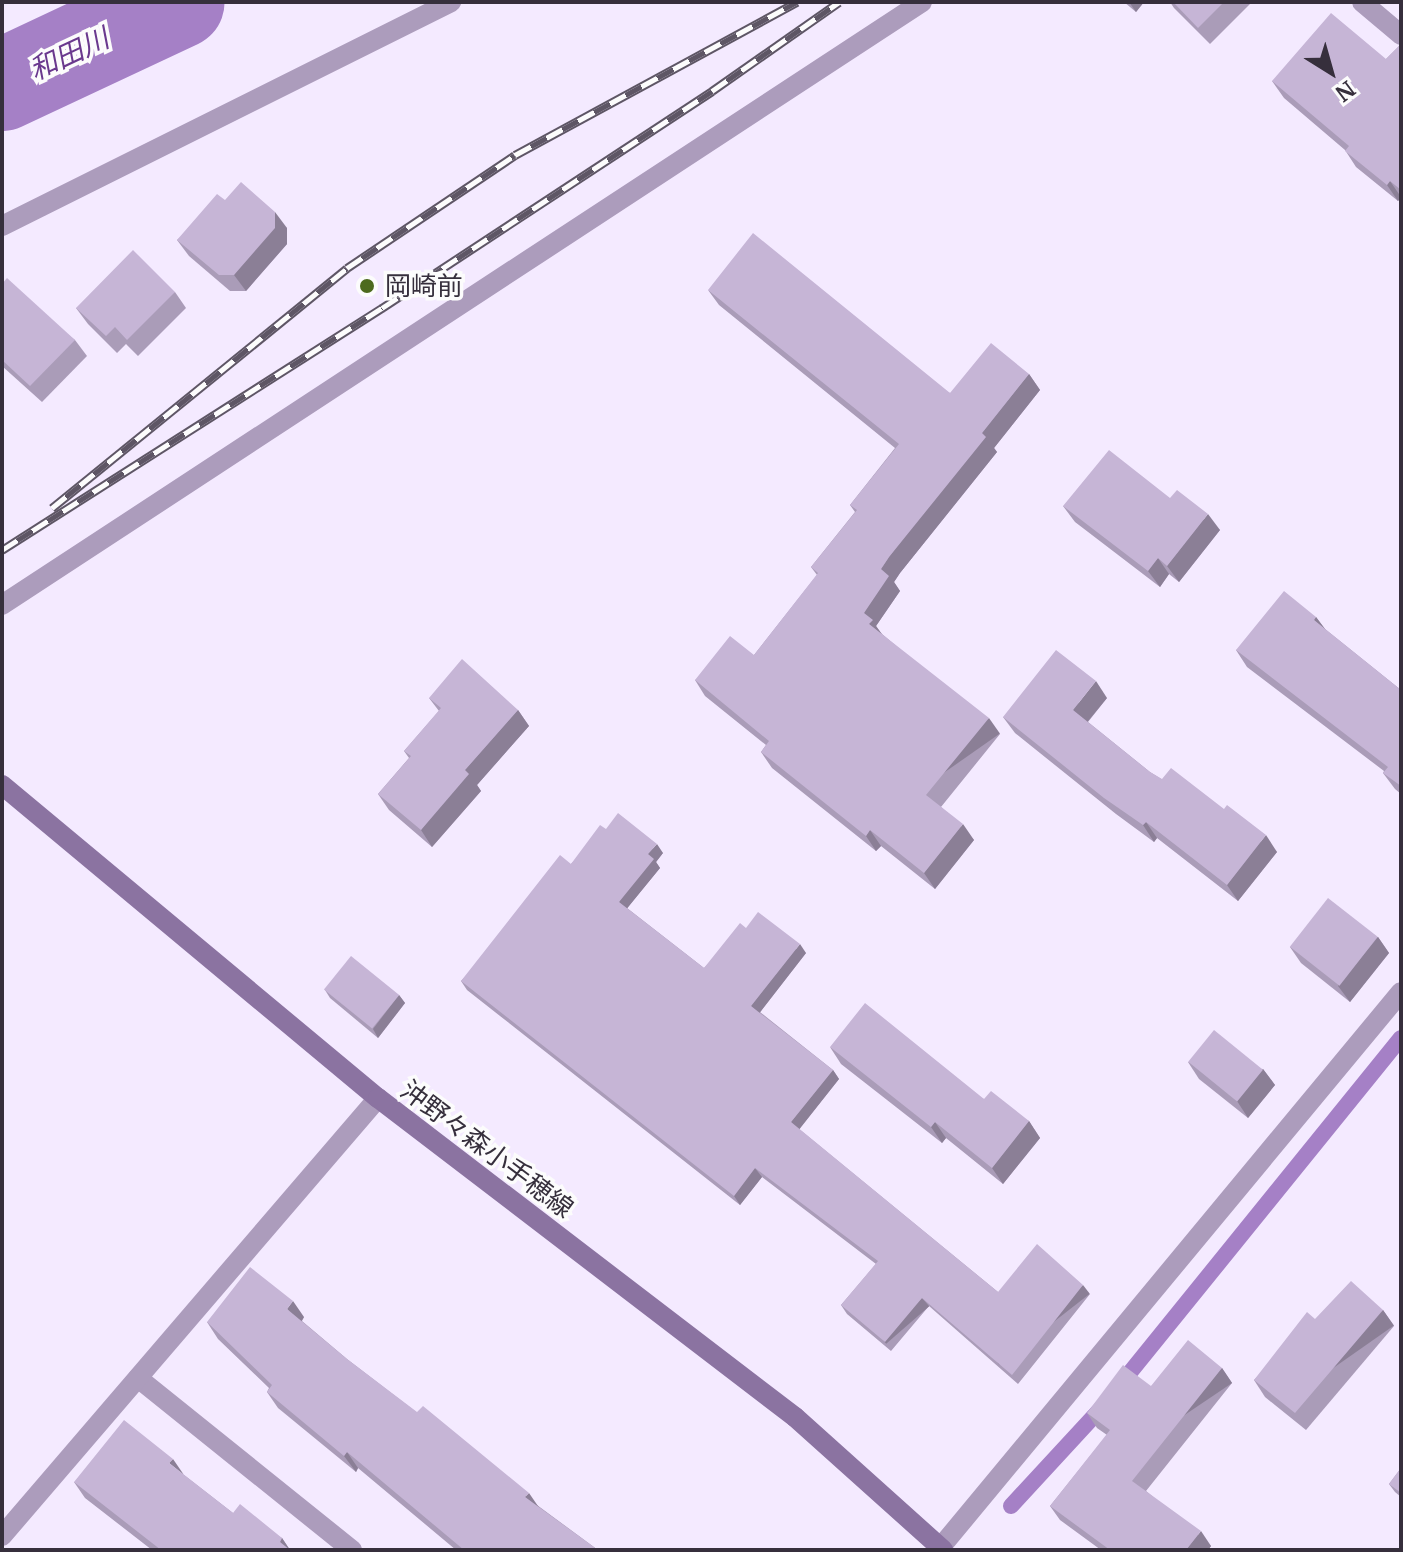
<!DOCTYPE html>
<html>
<head>
<meta charset="utf-8">
<style>
	body { margin:0 }
	#map { position:relative; width:1403px; height:1552px; overflow:hidden; background:#f4eaff; font-family:Merriweather,"Noto Sans JP",serif }
	div>[style] { position:absolute }
	.stream>* { height:16px; margin:-8px; padding:0 8px; transform-origin:8px; border-radius:8px; background:#a580c6 }
	.river>* { height:92px; margin:-46px; padding:0 46px; transform-origin:46px; border-radius:46px; background:#a580c6 }
	.minor>* { height:20px; margin:-10px; padding:0 10px; transform-origin:10px; border-radius:10px; background:#ac9cbc }
	.secondary>* { height:20px; margin:-10px; padding:0 10px; transform-origin:10px; border-radius:10px; background:#8b73a1 }
	.rail>* { height:9px; margin-top:-4.5px; transform-origin:0; background:repeating-linear-gradient(90deg,#fcfcfc 0 18px,#5e5665 0 36px); box-sizing:border-box; border-block:2px solid #5e5665 }
	.wall>* { inset:0; background:#aa9cb8 }
	.shaded-wall>* { inset:0; background:#8b7f96; transform-origin:0 0 }
	.building>* { inset:0; background:#c6b5d6; transform-origin:0 0 }
	.dots>* { width:22px; height:22px; translate:-50% -50%; box-sizing:border-box; border:4px solid #fcfcfc; border-radius:50% }
	span { translate:-50% -50%; white-space:nowrap; text-align:center; line-height:1.15; -webkit-text-stroke:7px #fcfcfc; paint-order:stroke }
	.poi-label { font-size:26px; color:#362f3c }
	.left { translate:0 -50%; text-align:left }
	.street-label { font-size:26px; color:#362f3c }
	.water-label { font-size:28px; color:#6a398e; font-style:italic }
	.frame { position:absolute; inset:0; border:4px solid #362f3c; pointer-events:none }
	.north { position:absolute; left:1291px; top:32px; width:80px; height:80px; -webkit-text-stroke:6px #fcfcfc; paint-order:stroke; rotate:143deg; font-size:22px; font-weight:700; line-height:32px; text-align:center; color:#362f3c }
	.north::after { content:''; display:block; margin:auto; width:28px; height:36px; background:#362f3c; clip-path:polygon(50% 0,100% 100%,50% 72%,0 100%) }
</style>
</head>
<body>
<div id="map">
	<div class="stream">
		<i style="left:1119px;top:1386px;width:448px;rotate:-51deg"></i>
		<i style="left:1011px;top:1506px;width:139px;rotate:-47.3deg"></i>
	</div>
	<div class="river">
		<i style="left:2px;top:85px;width:195px;rotate:-25.1deg"></i>
	</div>
	<div class="minor">
		<i style="left:1362px;top:2px;width:51px;rotate:40.2deg"></i>
		<i style="left:2px;top:226px;width:502px;rotate:-26.51deg"></i>
		<i style="left:2px;top:605px;width:1100px;rotate:-33.24deg"></i>
		<i style="left:138px;top:1378px;width:275px;rotate:38.8deg"></i>
		<i style="left:2px;top:1536px;width:577px;rotate:-49.36deg"></i>
		<i style="left:940px;top:1548px;width:722px;rotate:-50.34deg"></i>
	</div>
	<div class="secondary">
		<i style="left:2px;top:785px;width:489px;rotate:39.8deg"></i>
		<i style="left:378px;top:1098px;width:525px;rotate:37.42deg"></i>
		<i style="left:795px;top:1417px;width:199px;rotate:41.9deg"></i>
	</div>
	<div class="rail">
		<i style="left:52px;top:508px;width:380px;rotate:-39.1deg"></i>
		<i style="left:347px;top:268px;width:202px;rotate:-33.9deg"></i>
		<i style="left:515px;top:155px;width:321px;rotate:-28.5deg"></i>
		<i style="left:2px;top:550px;width:451px;rotate:-32.5deg"></i>
		<i style="left:382px;top:308px;width:395px;rotate:-33.3deg"></i>
		<i style="left:712px;top:91px;width:155px;rotate:-35deg"></i>
	</div>
	<div class="wall">
		<i style="clip-path:polygon(1124px 2px,1144px 2px,1136px 12px)"></i>
		<i style="clip-path:polygon(1170px 2px,1252px 2px,1210px 44px,1174px 8px)"></i>
		<i style="clip-path:polygon(1401px 44px,1401px 198px,1398px 201px,1356px 167px,1345px 150px,1284px 98px,1272px 81px,1386px 59px)"></i>
		<i style="clip-path:polygon(225px 200px,287px 228px,287px 244px,246px 291px,230px 291px,189px 256px,177px 240px)"></i>
		<i style="clip-path:polygon(2px 284px,75px 340px,87px 356px,42px 402px,2px 366px)"></i>
		<i style="clip-path:polygon(708px 290px,950px 393px,1029px 374px,1040px 390px,994px 448px,997px 452px,900px 573px,894px 582px,900px 591px,876px 626px,882px 634px,1000px 734px,941px 807px,974px 840px,935px 889px,881px 846px,876px 851px,772px 768px,761px 752px,766px 745px,705px 696px,695px 680px,754px 655px,817px 575px,811px 567px,855px 512px,850px 505px,895px 448px,719px 305px)"></i>
		<i style="clip-path:polygon(175px 292px,186px 308px,138px 356px,126px 344px,117px 353px,88px 324px,76px 308px)"></i>
		<i style="clip-path:polygon(1170px 498px,1220px 530px,1179px 582px,1169px 574px,1160px 587px,1075px 522px,1063px 506px)"></i>
		<i style="clip-path:polygon(1316px 617px,1325px 629px,1401px 690px,1401px 794px,1395px 789px,1383px 773px,1384px 771px,1247px 667px,1236px 650px)"></i>
		<i style="clip-path:polygon(429px 698px,518px 710px,529px 726px,477px 785px,481px 791px,432px 847px,389px 810px,378px 794px,409px 758px,404px 751px,439px 711px)"></i>
		<i style="clip-path:polygon(1107px 698px,1088px 722px,1150px 772px,1277px 852px,1238px 901px,1157px 838px,1154px 842px,1116px 814px,1015px 733px,1003px 717px)"></i>
		<i style="clip-path:polygon(606px 829px,663px 853px,656px 862px,660px 868px,627px 908px,704px 968px,746px 928px,806px 953px,760px 1012px,833px 1070px,839px 1079px,799px 1129px,998px 1292px,1090px 1294px,1018px 1384px,929px 1306px,891px 1351px,847px 1314px,841px 1305px,876px 1264px,762px 1177px,740px 1205px,467px 990px,461px 981px,571px 864px)"></i>
		<i style="clip-path:polygon(1378px 937px,1389px 953px,1350px 1002px,1301px 963px,1290px 947px)"></i>
		<i style="clip-path:polygon(325px 990px,399px 995px,405px 1003px,378px 1038px,330px 998px)"></i>
		<i style="clip-path:polygon(830px 1047px,984px 1099px,1029px 1121px,1040px 1138px,1003px 1184px,946px 1138px,942px 1143px,841px 1064px)"></i>
		<i style="clip-path:polygon(1188px 1062px,1263px 1069px,1275px 1085px,1248px 1118px,1199px 1079px)"></i>
		<i style="clip-path:polygon(1383px 1310px,1394px 1326px,1306px 1430px,1265px 1397px,1254px 1380px,1315px 1319px)"></i>
		<i style="clip-path:polygon(304px 1317px,302px 1321px,347px 1359px,537px 1505px,598px 1550px,456px 1550px,358px 1468px,356px 1472px,278px 1408px,267px 1392px,269px 1388px,218px 1339px,207px 1322px)"></i>
		<i style="clip-path:polygon(1222px 1368px,1232px 1383px,1146px 1491px,1211px 1546px,1208px 1550px,1101px 1550px,1060px 1520px,1050px 1506px,1107px 1435px,1097px 1428px,1087px 1413px,1151px 1386px)"></i>
		<i style="clip-path:polygon(1401px 1468px,1401px 1497px,1395px 1492px,1389px 1484px)"></i>
		<i style="clip-path:polygon(184px 1475px,233px 1513px,282px 1538px,290px 1550px,152px 1550px,85px 1498px,74px 1482px)"></i>
	</div>
	<div class="shaded-wall">
		<i style="clip-path:polygon(1129px 2px,1144px 2px,1136px 12px)"></i>
		<i style="clip-path:polygon(1390px 181px,1401px 197px,1398px 201px,1387px 185px)"></i>
		<i style="clip-path:polygon(275px 212px,287px 228px,287px 244px,246px 291px,234px 275px)"></i>
		<i style="clip-path:polygon(1029px 374px,1040px 390px,994px 448px,997px 452px,900px 573px,894px 582px,900px 591px,876px 626px,883px 636px,869px 624px,864px 613px,881px 569px,889px 557px,982px 433px)"></i>
		<i style="clip-path:polygon(1208px 514px,1220px 530px,1179px 582px,1167px 566px)"></i>
		<i style="clip-path:polygon(1158px 558px,1169px 574px,1160px 587px,1148px 571px)"></i>
		<i style="clip-path:polygon(1316px 617px,1328px 633px,1314px 620px)"></i>
		<i style="clip-path:polygon(1096px 681px,1107px 698px,1084px 726px,1073px 710px)"></i>
		<i style="clip-path:polygon(518px 710px,529px 726px,477px 785px,481px 791px,432px 847px,421px 830px,465px 770px)"></i>
		<i style="left:989px;top:718px;width:19px;height:99px;rotate:55deg"></i>
		<i style="clip-path:polygon(1146px 822px,1157px 838px,1154px 842px,1143px 825px)"></i>
		<i style="clip-path:polygon(963px 824px,974px 840px,935px 889px,924px 873px)"></i>
		<i style="clip-path:polygon(870px 830px,881px 846px,876px 851px,866px 836px)"></i>
		<i style="clip-path:polygon(1266px 835px,1277px 852px,1238px 901px,1227px 885px)"></i>
		<i style="clip-path:polygon(657px 844px,663px 853px,656px 862px,660px 868px,625px 911px,619px 902px,648px 854px)"></i>
		<i style="clip-path:polygon(1378px 937px,1389px 953px,1350px 1002px,1338px 986px)"></i>
		<i style="clip-path:polygon(800px 944px,806px 953px,758px 1015px,751px 1006px)"></i>
		<i style="clip-path:polygon(399px 995px,405px 1003px,378px 1038px,373px 1029px)"></i>
		<i style="clip-path:polygon(1263px 1069px,1275px 1085px,1248px 1118px,1237px 1101px)"></i>
		<i style="clip-path:polygon(833px 1070px,839px 1079px,798px 1131px,791px 1122px)"></i>
		<i style="clip-path:polygon(1029px 1121px,1040px 1138px,1003px 1184px,992px 1168px)"></i>
		<i style="clip-path:polygon(935px 1122px,946px 1138px,942px 1143px,931px 1127px)"></i>
		<i style="clip-path:polygon(755px 1168px,762px 1177px,740px 1205px,734px 1196px)"></i>
		<i style="left:1083px;top:1285px;width:11px;height:115px;rotate:52deg"></i>
		<i style="left:922px;top:1298px;width:11px;height:57px;rotate:49deg"></i>
		<i style="clip-path:polygon(293px 1301px,304px 1317px,299px 1325px,287px 1309px)"></i>
		<i style="left:1383px;top:1310px;width:19px;height:135px;rotate:55deg"></i>
		<i style="left:1222px;top:1368px;width:18px;height:144px;rotate:56deg"></i>
		<i style="clip-path:polygon(347px 1452px,358px 1468px,356px 1472px,344px 1456px)"></i>
		<i style="clip-path:polygon(173px 1459px,184px 1475px,169px 1463px)"></i>
		<i style="clip-path:polygon(529px 1493px,540px 1509px,525px 1497px)"></i>
		<i style="clip-path:polygon(1201px 1531px,1211px 1546px,1208px 1550px,1186px 1550px)"></i>
		<i style="clip-path:polygon(282px 1538px,290px 1550px,286px 1550px,280px 1542px)"></i>
	</div>
	<div class="building">
		<i style="clip-path:polygon(1173px 2px,1224px 2px,1198px 28px)"></i>
		<i style="clip-path:polygon(1331px 13px,1386px 59px,1401px 44px,1401px 190px,1390px 181px,1387px 185px,1345px 151px,1349px 146px,1272px 81px)"></i>
		<i style="clip-path:polygon(241px 182px,275px 212px,275px 228px,234px 275px,219px 275px,177px 240px,217px 194px,225px 200px)"></i>
		<i style="clip-path:polygon(753px 233px,950px 393px,991px 343px,1029px 374px,982px 433px,986px 437px,889px 557px,881px 569px,889px 576px,864px 613px,873px 620px,869px 624px,989px 718px,926px 795px,963px 824px,924px 873px,870px 830px,866px 836px,761px 752px,769px 741px,695px 680px,730px 636px,754px 655px,818px 573px,811px 567px,857px 510px,850px 505px,899px 444px,708px 290px)"></i>
		<i style="clip-path:polygon(133px 250px,175px 292px,127px 340px,115px 327px,106px 336px,76px 308px)"></i>
		<i style="clip-path:polygon(7px 278px,75px 340px,30px 386px,2px 360px,2px 284px)"></i>
		<i style="clip-path:polygon(1109px 450px,1170px 498px,1177px 490px,1208px 514px,1167px 566px,1158px 558px,1148px 571px,1063px 506px)"></i>
		<i style="clip-path:polygon(1284px 591px,1316px 617px,1314px 620px,1401px 690px,1401px 786px,1383px 773px,1388px 767px,1236px 650px)"></i>
		<i style="clip-path:polygon(1056px 650px,1096px 681px,1073px 710px,1150px 772px,1162px 779px,1171px 768px,1224px 809px,1227px 805px,1266px 835px,1227px 885px,1146px 822px,1143px 825px,1104px 798px,1003px 717px)"></i>
		<i style="clip-path:polygon(462px 659px,518px 710px,465px 770px,469px 774px,421px 830px,378px 794px,411px 756px,404px 751px,441px 708px,429px 698px)"></i>
		<i style="clip-path:polygon(618px 813px,657px 844px,648px 854px,654px 859px,619px 902px,704px 968px,740px 923px,746px 928px,758px 912px,800px 944px,751px 1006px,833px 1070px,791px 1122px,998px 1292px,1037px 1244px,1083px 1285px,1012px 1375px,922px 1298px,885px 1342px,841px 1305px,878px 1261px,755px 1168px,734px 1196px,461px 981px,560px 855px,571px 864px,600px 825px,606px 829px)"></i>
		<i style="left:1328px;top:898px;width:63px;height:62px;rotate:38deg"></i>
		<i style="left:351px;top:956px;width:62px;height:43px;rotate:39deg"></i>
		<i style="clip-path:polygon(865px 1003px,984px 1099px,991px 1091px,1029px 1121px,992px 1168px,935px 1122px,931px 1127px,830px 1047px)"></i>
		<i style="left:1214px;top:1030px;width:63px;height:41px;rotate:39deg"></i>
		<i style="clip-path:polygon(250px 1267px,293px 1301px,287px 1309px,347px 1359px,417px 1412px,423px 1406px,529px 1493px,525px 1497px,598px 1550px,464px 1550px,347px 1452px,344px 1456px,267px 1392px,272px 1385px,207px 1322px)"></i>
		<i style="clip-path:polygon(1351px 1281px,1383px 1310px,1295px 1413px,1254px 1380px,1307px 1312px,1315px 1319px)"></i>
		<i style="clip-path:polygon(1188px 1340px,1222px 1368px,1132px 1481px,1201px 1531px,1186px 1550px,1110px 1550px,1050px 1506px,1110px 1430px,1087px 1413px,1123px 1365px,1151px 1386px)"></i>
		<i style="clip-path:polygon(124px 1420px,173px 1459px,169px 1463px,233px 1513px,240px 1504px,282px 1538px,280px 1542px,290px 1550px,161px 1550px,74px 1482px)"></i>
		<i style="clip-path:polygon(1401px 1468px,1401px 1493px,1389px 1484px)"></i>
	</div>
	<div class="dots">
		<i style="left:367px;top:286px;background:#4d6a1e"></i>
	</div>
	<div class="poi-label">
		<span class="left" style="left:385px;top:286px">岡崎前</span>
	</div>
	<div class="street-label">
		<span style="left:487px;top:1149px;rotate:37deg">沖野々森小手穂線</span>
	</div>
	<div class="water-label">
		<span style="left:69px;top:54px;rotate:-25deg">和田川</span>
	</div>
	<div class="frame"></div>
	<div class="north">N</div>
</div>
</body>
</html>
